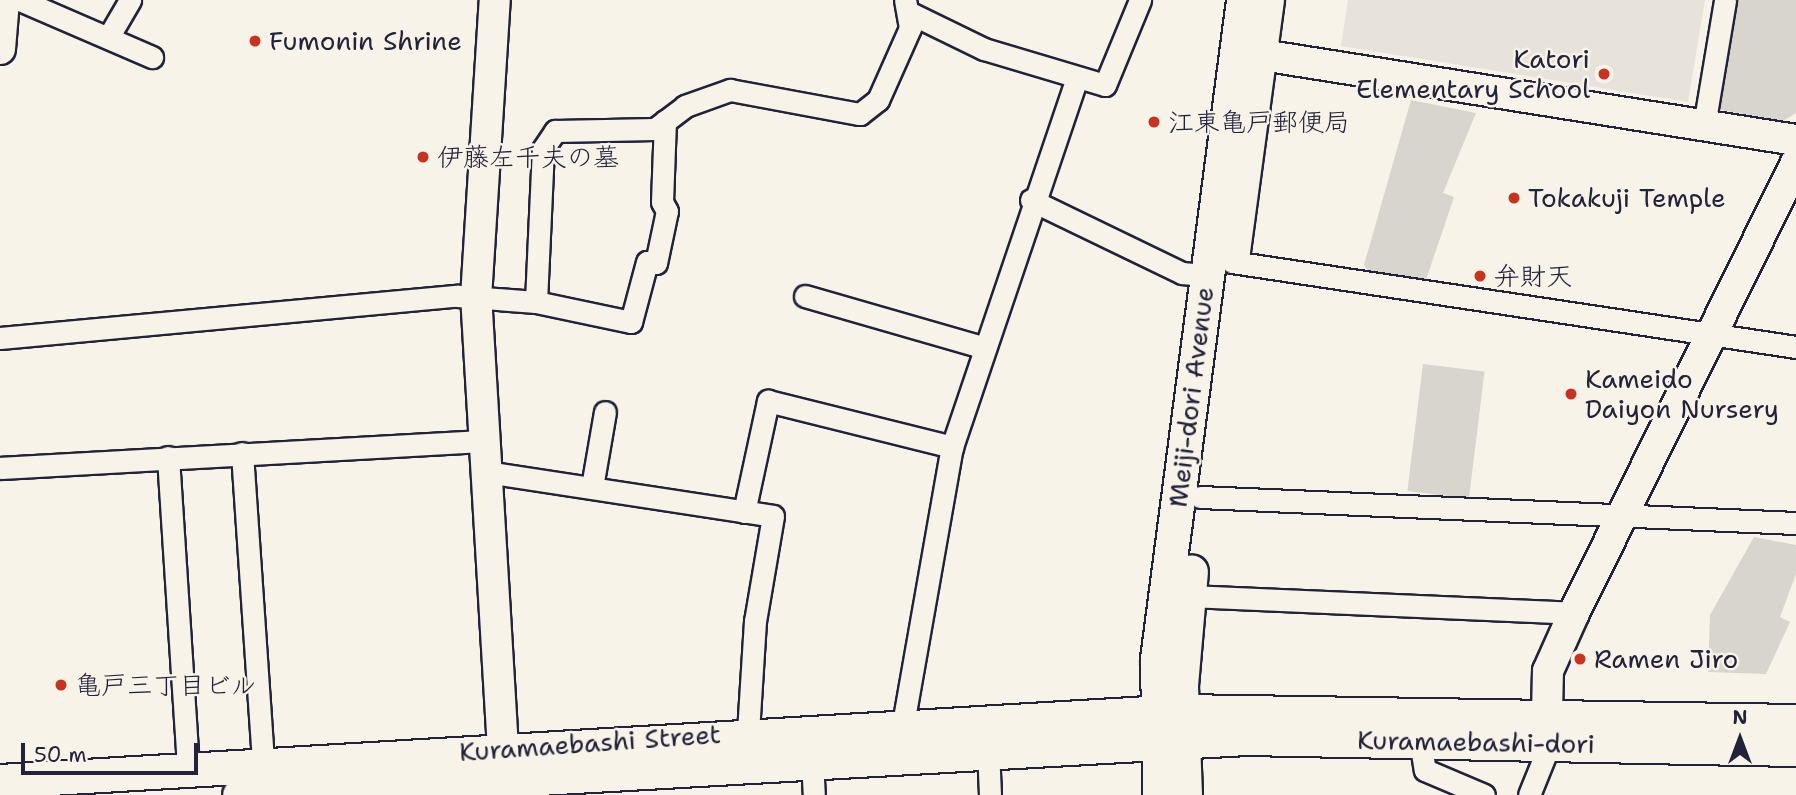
<!DOCTYPE html>
<html>
<head>
<meta charset="utf-8">
<style>
	body { margin:0 }
	#map { position:relative; width:1796px; height:795px; overflow:hidden; background:#f7f3e8; font-family:"Shantell Sans","Klee One",sans-serif }
	div>[style] { position:absolute }
	.built>* { inset:0; background:#e7e3db }
	.green>* { inset:0; background:#d8d5cf; transform-origin:0 0 }
	.roads { filter:drop-shadow(2px 0 #22223b) drop-shadow(-2px 0 #22223b) drop-shadow(0 2px #22223b) drop-shadow(0 -2px #22223b) }
	.street>* { height:21px; margin:-10.5px; padding:0 10.5px; transform-origin:10.5px; border-radius:10.5px; background:#f7f3e8 }
	.secondary>* { height:30px; margin:-15px; padding:0 15px; transform-origin:15px; border-radius:15px; background:#f7f3e8 }
	.primary>* { height:33px; margin:-16.5px; padding:0 16.5px; transform-origin:16.5px; border-radius:16.5px; background:#f7f3e8 }
	.dots>* { width:19px; height:19px; translate:-50% -50%; box-sizing:border-box; border:4px solid #f7f3e8; border-radius:50% }
	span { translate:-50% -50%; white-space:nowrap; text-align:center; line-height:1.15; -webkit-text-stroke:5px #f7f3e8; paint-order:stroke }
	.poi-label { font-size:26px; color:#22223b }
	.left { translate:0 -50%; text-align:left }
	.right { translate:-100% -50%; text-align:right }
	.street-label { font-size:26px; color:#22223b }
	.north { position:absolute; left:1705px; top:704px; width:70px; height:70px; -webkit-text-stroke:5px #f7f3e8; paint-order:stroke; rotate:0deg; font-size:19px; font-weight:700; line-height:28px; text-align:center; color:#22223b }
	.north::after { content:''; display:block; margin:auto; width:24px; height:32px; background:#22223b; clip-path:polygon(50% 0,100% 100%,50% 72%,0 100%) }
	.scale { position:absolute; left:21px; top:743px; width:177px; height:32px; box-sizing:border-box; border:4px solid #22223b; border-top:0; padding-left:9px; font-size:21px; line-height:24px; white-space:nowrap; color:#22223b; -webkit-text-stroke:5px #f7f3e8; paint-order:stroke }
</style>
</head>
<body>
<div id="map">
	<div class="built">
		<i style="clip-path:polygon(1348px 0,1705px 0,1688px 102px,1341px 46px)"></i>
	</div>
	<div class="green">
		<i style="clip-path:polygon(1735px 0,1796px 0,1796px 113px,1783px 121px,1721px 110px,1718px 104px)"></i>
		<i style="clip-path:polygon(1411px 100px,1476px 113px,1443px 193px,1454px 197px,1426px 280px,1370px 273px,1364px 265px)"></i>
		<i style="left:1423px;top:364px;width:62px;height:128px;rotate:7deg"></i>
		<i style="clip-path:polygon(1754px 537px,1796px 545px,1796px 574px,1780px 617px,1790px 622px,1766px 674px,1708px 672px,1710px 615px)"></i>
	</div>
	<div class="roads">
		<div class="street">
			<i style="left:20px;top:0;width:144px;rotate:23.4deg"></i>
			<i style="left:908px;top:12px;width:85px;rotate:26deg"></i>
			<i style="left:984px;top:49px;width:126px;rotate:16.6deg"></i>
			<i style="left:1105px;top:85px;width:92px;rotate:-67.6deg"></i>
			<i style="left:109px;top:36px;width:42px;rotate:-59.7deg"></i>
			<i style="left:1704px;top:126px;width:128px;rotate:-80.5deg"></i>
			<i style="left:1031px;top:200px;width:168px;rotate:25.8deg"></i>
			<i style="left:1182px;top:273px;width:25px;rotate:5deg"></i>
			<i style="left:1232px;top:262px;width:570px;rotate:8.57deg"></i>
			<i style="left:805px;top:296px;width:184px;rotate:16.1deg"></i>
			<i style="left:536px;top:302px;width:153px;rotate:-87.4deg"></i>
			<i style="left:543px;top:149px;width:22px;rotate:-56deg"></i>
			<i style="left:555px;top:131px;width:100px;rotate:-1.1deg"></i>
			<i style="left:655px;top:129px;width:38px;rotate:-37deg"></i>
			<i style="left:685px;top:106px;width:48px;rotate:-19.6deg"></i>
			<i style="left:730px;top:90px;width:132px;rotate:10.5deg"></i>
			<i style="left:860px;top:114px;width:23px;rotate:-38deg"></i>
			<i style="left:878px;top:100px;width:79px;rotate:-66deg"></i>
			<i style="left:910px;top:28px;width:28px;rotate:-100deg"></i>
			<i style="left:0;top:338px;width:459px;rotate:-5.3deg"></i>
			<i style="left:457px;top:296px;width:79px;rotate:4.3deg"></i>
			<i style="left:536px;top:302px;width:97px;rotate:11.9deg"></i>
			<i style="left:631px;top:322px;width:62px;rotate:-75.1deg"></i>
			<i style="left:647px;top:262px;width:9px;rotate:6deg"></i>
			<i style="left:656px;top:263px;width:53px;rotate:-78.1deg"></i>
			<i style="left:667px;top:211px;width:10px;rotate:-119deg"></i>
			<i style="left:662px;top:202px;width:81px;rotate:-87.9deg"></i>
			<i style="left:242px;top:453px;width:312px;rotate:86.1deg"></i>
			<i style="left:168px;top:457px;width:313px;rotate:86.3deg"></i>
			<i style="left:0;top:468px;width:486px;rotate:-3.2deg"></i>
			<i style="left:486px;top:472px;width:290px;rotate:8.7deg"></i>
			<i style="left:773px;top:516px;width:107px;rotate:99.7deg"></i>
			<i style="left:755px;top:621px;width:112px;rotate:93.6deg"></i>
			<i style="left:592px;top:487px;width:76px;rotate:-80.2deg"></i>
			<i style="left:1200px;top:497px;width:597px;rotate:2.5deg"></i>
			<i style="left:744px;top:512px;width:114px;rotate:-77.8deg"></i>
			<i style="left:768px;top:401px;width:190px;rotate:14deg"></i>
			<i style="left:1188px;top:596px;width:386px;rotate:2.5deg"></i>
			<i style="left:903px;top:724px;width:281px;rotate:-80deg"></i>
			<i style="left:952px;top:447px;width:390px;rotate:-71.3deg"></i>
			<i style="left:1420px;top:740px;width:30px;rotate:81deg"></i>
			<i style="left:1425px;top:770px;width:64px;rotate:23deg"></i>
			<i style="left:988px;top:749px;width:46px;rotate:87.5deg"></i>
			<i style="left:812px;top:760px;width:35px;rotate:87deg"></i>
			<i style="left:1529px;top:795px;width:56px;rotate:-68deg"></i>
		</div>
		<div class="secondary">
			<i style="left:0;top:49px;width:49px;rotate:-85.3deg"></i>
			<i style="left:1237px;top:51px;width:566px;rotate:9.05deg"></i>
			<i style="left:1547px;top:714px;width:43px;rotate:-88.7deg"></i>
			<i style="left:1548px;top:671px;width:64px;rotate:-65.9deg"></i>
			<i style="left:1574px;top:613px;width:502px;rotate:-63.74deg"></i>
			<i style="left:490px;top:769px;width:24px;rotate:-57deg"></i>
			<i style="left:503px;top:749px;width:452px;rotate:-93.4deg"></i>
			<i style="left:476px;top:298px;width:299px;rotate:-86.4deg"></i>
		</div>
		<div class="primary">
			<i style="left:1233px;top:251px;width:253px;rotate:-82.3deg"></i>
			<i style="left:0;top:781px;width:1182px;rotate:-3.39deg"></i>
			<i style="left:1180px;top:711px;width:616px;rotate:0.93deg"></i>
			<i style="left:239px;top:795px;width:1009px;rotate:-3.24deg"></i>
			<i style="left:1246px;top:738px;width:550px;rotate:1.15deg"></i>
			<i style="left:1159px;top:795px;width:136px;rotate:-90.8deg"></i>
			<i style="left:1157px;top:659px;width:665px;rotate:-82.56deg"></i>
			<i style="left:1185px;top:795px;width:110px;rotate:-92.1deg"></i>
			<i style="left:1181px;top:685px;width:114px;rotate:-85deg"></i>
		</div>
	</div>
	<div class="dots">
		<i style="left:255px;top:41px;background:#c8321e"></i>
		<i style="left:1604px;top:74px;background:#c8321e"></i>
		<i style="left:1154px;top:122px;background:#c8321e"></i>
		<i style="left:423px;top:157px;background:#c8321e"></i>
		<i style="left:1514px;top:198px;background:#c8321e"></i>
		<i style="left:1480px;top:276px;background:#c8321e"></i>
		<i style="left:1571px;top:394px;background:#c8321e"></i>
		<i style="left:1580px;top:659px;background:#c8321e"></i>
		<i style="left:61px;top:685px;background:#c8321e"></i>
	</div>
	<div class="poi-label">
		<span class="left" style="left:269px;top:41px">Fumonin Shrine</span>
		<span class="right" style="left:1590px;top:74px">Katori<br>Elementary School</span>
		<span class="left" style="left:1168px;top:122px">江東亀戸郵便局</span>
		<span class="left" style="left:437px;top:157px">伊藤左千夫の墓</span>
		<span class="left" style="left:1528px;top:198px">Tokakuji Temple</span>
		<span class="left" style="left:1494px;top:276px">弁財天</span>
		<span class="left" style="left:1585px;top:394px">Kameido<br>Daiyon Nursery</span>
		<span class="left" style="left:1594px;top:659px">Ramen Jiro</span>
		<span class="left" style="left:75px;top:685px">亀戸三丁目ビル</span>
	</div>
	<div class="street-label">
		<span style="left:1191px;top:397px;rotate:-83deg">Meiji-dori Avenue</span>
		<span style="left:1476px;top:742px;rotate:1deg">Kuramaebashi-dori</span>
		<span style="left:590px;top:743px;rotate:-4deg">Kuramaebashi Street</span>
	</div>
	<div class="north">N</div>
	<div class="scale">50 m</div>
</div>
</body>
</html>
